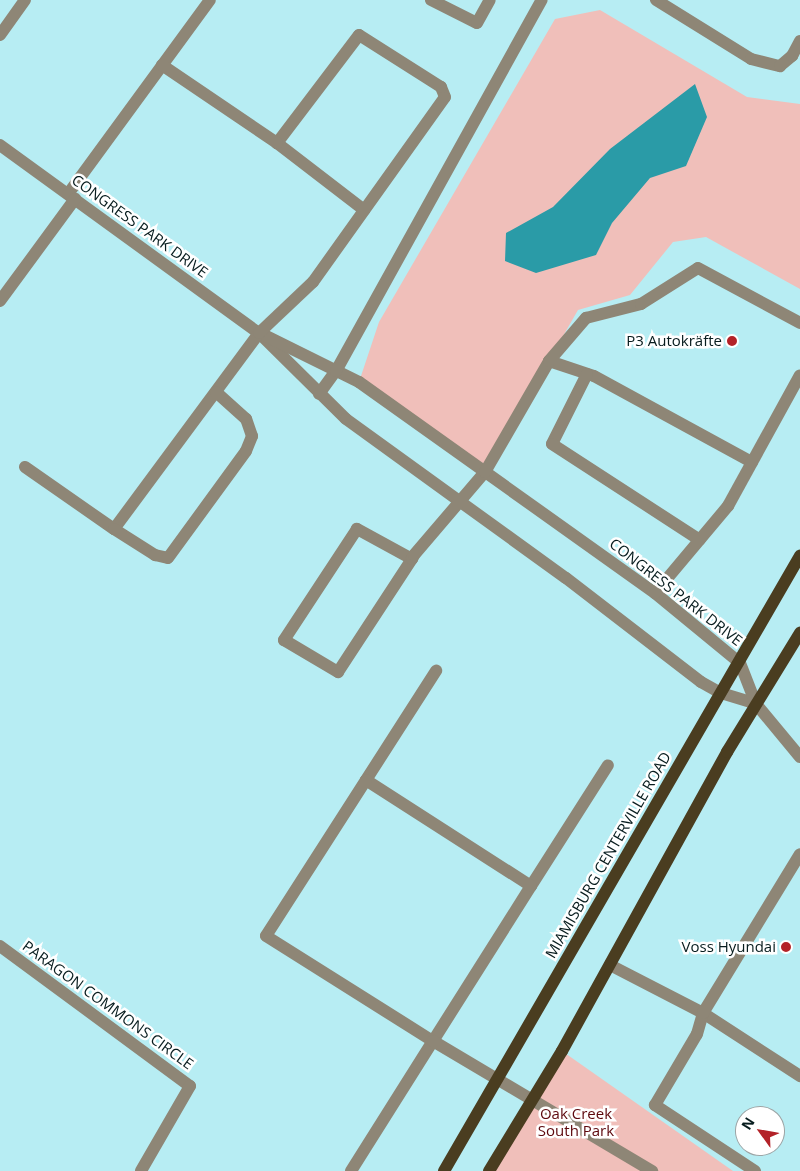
<!DOCTYPE html>
<html>
<head>
<meta charset="utf-8">
<style>
	body { margin:0 }
	#map { position:relative; width:800px; height:1171px; overflow:hidden; background:#b7edf3; font-family:"Open Sans",sans-serif }
	div>[style] { position:absolute }
	.green>* { inset:0; background:#f0bfba }
	.water>* { inset:0; background:#2a9ba7 }
	.minor>* { height:12px; margin:-6px; padding:0 6px; transform-origin:6px; border-radius:6px; background:#8e8676 }
	.major>* { height:12px; margin:-6px; padding:0 6px; transform-origin:6px; border-radius:6px; background:#4a3d20 }
	.dots>* { width:14px; height:14px; translate:-50% -50%; box-sizing:border-box; border:2px solid #fff; border-radius:50% }
	span { translate:-50% -50%; white-space:nowrap; text-align:center; line-height:1.15; -webkit-text-stroke:5px #fff; paint-order:stroke }
	.street-label { font-size:15px; color:#071c1e }
	.poi-label { font-size:15px; color:#071c1e }
	.right { translate:-100% -50%; text-align:right }
	.park-label { font-size:15px; color:#5d080d }
	.north { position:absolute; left:735px; top:1106px; width:50px; height:50px; box-sizing:border-box; background:#fff; border:1px solid #9ca4a5; border-radius:50%; rotate:302deg; font-size:14px; font-weight:700; line-height:20px; text-align:center; color:#071c1e }
	.north::after { content:''; display:block; margin:auto; width:18px; height:22px; background:#b32228; clip-path:polygon(50% 0,100% 100%,50% 72%,0 100%) }
</style>
</head>
<body>
<div id="map">
	<div class="green">
		<i style="clip-path:polygon(600px 10px,747px 97px,800px 104px,800px 289px,706px 237px,673px 242px,630px 295px,578px 310px,485px 472px,359px 382px,379px 322px,555px 19px)"></i>
		<i style="clip-path:polygon(562px 1051px,733px 1171px,489px 1171px)"></i>
	</div>
	<div class="water">
		<i style="clip-path:polygon(695px 84px,707px 117px,686px 166px,650px 178px,612px 223px,596px 255px,536px 273px,505px 261px,506px 233px,553px 207px,610px 149px)"></i>
	</div>
	<div class="minor">
		<i style="left:431px;top:0;width:51px;rotate:26.6deg"></i>
		<i style="left:477px;top:23px;width:26px;rotate:-61deg"></i>
		<i style="left:656px;top:0;width:112px;rotate:31.8deg"></i>
		<i style="left:751px;top:59px;width:30px;rotate:14deg"></i>
		<i style="left:780px;top:66px;width:16px;rotate:-40deg"></i>
		<i style="left:792px;top:56px;width:17px;rotate:-62deg"></i>
		<i style="left:0;top:35px;width:43px;rotate:-54.5deg"></i>
		<i style="left:277px;top:143px;width:110px;rotate:37.6deg"></i>
		<i style="left:0;top:145px;width:320px;rotate:36deg"></i>
		<i style="left:259px;top:333px;width:122px;rotate:44.7deg"></i>
		<i style="left:346px;top:419px;width:271px;rotate:35.9deg"></i>
		<i style="left:566px;top:578px;width:170px;rotate:37.6deg"></i>
		<i style="left:701px;top:682px;width:23px;rotate:29deg"></i>
		<i style="left:721px;top:693px;width:37px;rotate:17deg"></i>
		<i style="left:68px;top:194px;width:240px;rotate:-53.8deg"></i>
		<i style="left:0;top:301px;width:127px;rotate:-53.7deg"></i>
		<i style="left:266px;top:336px;width:104px;rotate:26.3deg"></i>
		<i style="left:359px;top:382px;width:364px;rotate:35.5deg"></i>
		<i style="left:655px;top:593px;width:110px;rotate:39.5deg"></i>
		<i style="left:740px;top:663px;width:44px;rotate:68.7deg"></i>
		<i style="left:756px;top:704px;width:69px;rotate:50.3deg"></i>
		<i style="left:549px;top:361px;width:47px;rotate:18.4deg"></i>
		<i style="left:594px;top:376px;width:180px;rotate:28.6deg"></i>
		<i style="left:587px;top:374px;width:78px;rotate:116.6deg"></i>
		<i style="left:552px;top:444px;width:176px;rotate:33deg"></i>
		<i style="left:319px;top:394px;width:29px;rotate:-54deg"></i>
		<i style="left:336px;top:371px;width:424px;rotate:-61deg"></i>
		<i style="left:25px;top:467px;width:108px;rotate:34.9deg"></i>
		<i style="left:114px;top:529px;width:244px;rotate:-53.5deg"></i>
		<i style="left:259px;top:333px;width:74px;rotate:-43.4deg"></i>
		<i style="left:313px;top:282px;width:227px;rotate:-54.5deg"></i>
		<i style="left:445px;top:97px;width:11px;rotate:-112deg"></i>
		<i style="left:441px;top:87px;width:97px;rotate:-147.6deg"></i>
		<i style="left:359px;top:35px;width:136px;rotate:127.2deg"></i>
		<i style="left:277px;top:143px;width:139px;rotate:-145.9deg"></i>
		<i style="left:114px;top:529px;width:49px;rotate:32.4deg"></i>
		<i style="left:155px;top:555px;width:13px;rotate:13deg"></i>
		<i style="left:168px;top:558px;width:132px;rotate:-53.9deg"></i>
		<i style="left:246px;top:451px;width:16px;rotate:-68deg"></i>
		<i style="left:252px;top:436px;width:18px;rotate:-109deg"></i>
		<i style="left:246px;top:419px;width:40px;rotate:-138deg"></i>
		<i style="left:412px;top:559px;width:63px;rotate:-151.4deg"></i>
		<i style="left:357px;top:529px;width:133px;rotate:123.3deg"></i>
		<i style="left:284px;top:640px;width:63px;rotate:30.7deg"></i>
		<i style="left:338px;top:672px;width:135px;rotate:-56.8deg"></i>
		<i style="left:412px;top:559px;width:4px;rotate:-63deg"></i>
		<i style="left:414px;top:555px;width:109px;rotate:-49.5deg"></i>
		<i style="left:485px;top:472px;width:128px;rotate:-60deg"></i>
		<i style="left:549px;top:361px;width:57px;rotate:-49.3deg"></i>
		<i style="left:586px;top:318px;width:57px;rotate:-14.3deg"></i>
		<i style="left:641px;top:304px;width:67px;rotate:-32.3deg"></i>
		<i style="left:698px;top:268px;width:116px;rotate:28.3deg"></i>
		<i style="left:655px;top:593px;width:114px;rotate:-50deg"></i>
		<i style="left:728px;top:506px;width:149px;rotate:-61.2deg"></i>
		<i style="left:366px;top:780px;width:130px;rotate:-57.3deg"></i>
		<i style="left:531px;top:886px;width:143px;rotate:-57.5deg"></i>
		<i style="left:0;top:946px;width:236px;rotate:36.4deg"></i>
		<i style="left:190px;top:1086px;width:98px;rotate:120deg"></i>
		<i style="left:610px;top:965px;width:105px;rotate:27.3deg"></i>
		<i style="left:703px;top:1013px;width:116px;rotate:33deg"></i>
		<i style="left:351px;top:1171px;width:154px;rotate:-57.8deg"></i>
		<i style="left:433px;top:1041px;width:183px;rotate:-57.7deg"></i>
		<i style="left:531px;top:886px;width:196px;rotate:-147.3deg"></i>
		<i style="left:366px;top:780px;width:185px;rotate:122.7deg"></i>
		<i style="left:266px;top:936px;width:197px;rotate:32.2deg"></i>
		<i style="left:433px;top:1041px;width:255px;rotate:30.7deg"></i>
		<i style="left:755px;top:1171px;width:120px;rotate:-146.6deg"></i>
		<i style="left:655px;top:1105px;width:82px;rotate:-59.4deg"></i>
		<i style="left:697px;top:1034px;width:22px;rotate:-74deg"></i>
		<i style="left:703px;top:1013px;width:186px;rotate:-58.6deg"></i>
	</div>
	<div class="major">
		<i style="left:444px;top:1171px;width:711px;rotate:-59.94deg"></i>
		<i style="left:489px;top:1171px;width:140px;rotate:-58.7deg"></i>
		<i style="left:562px;top:1051px;width:342px;rotate:-61.1deg"></i>
		<i style="left:727px;top:752px;width:140px;rotate:-58.5deg"></i>
	</div>
	<div class="dots">
		<i style="left:732px;top:341px;background:#b32228"></i>
		<i style="left:786px;top:947px;background:#b32228"></i>
	</div>
	<div class="street-label">
		<span style="left:140px;top:226px;rotate:36deg">CONGRESS PARK DRIVE</span>
		<span style="left:676px;top:592px;rotate:38deg">CONGRESS PARK DRIVE</span>
		<span style="left:608px;top:855px;rotate:-60deg">MIAMISBURG CENTERVILLE ROAD</span>
		<span style="left:108px;top:1005px;rotate:36deg">PARAGON COMMONS CIRCLE</span>
	</div>
	<div class="poi-label">
		<span class="right" style="left:722px;top:341px">P3 Autokräfte</span>
		<span class="right" style="left:776px;top:947px">Voss Hyundai</span>
	</div>
	<div class="park-label">
		<span style="left:576px;top:1122px">Oak Creek<br>South Park</span>
	</div>
	<div class="north">N</div>
</div>
</body>
</html>
